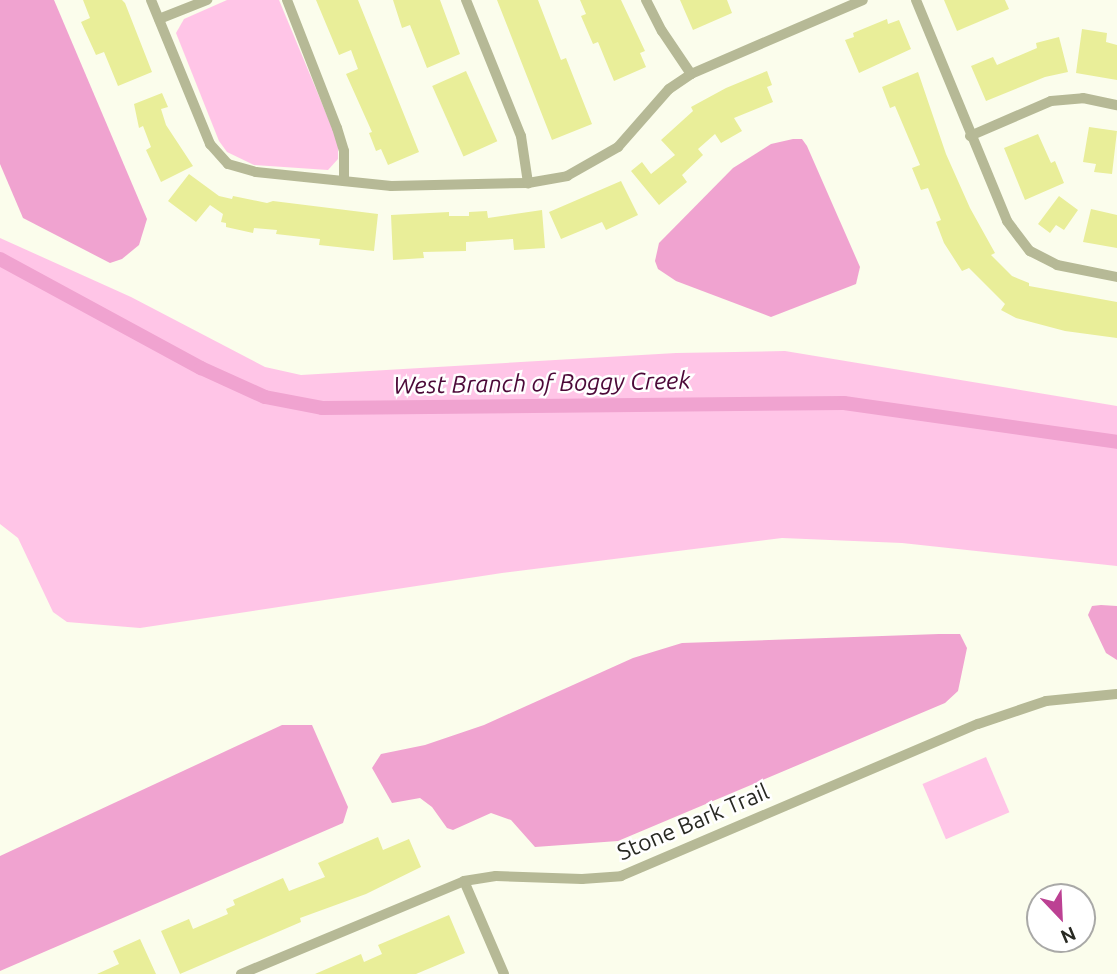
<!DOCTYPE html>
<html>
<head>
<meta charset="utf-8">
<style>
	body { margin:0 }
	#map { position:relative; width:1117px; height:974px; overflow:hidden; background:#fbfdec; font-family:Ubuntu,sans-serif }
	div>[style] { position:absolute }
	.green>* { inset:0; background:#ffc5e7; transform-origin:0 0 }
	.water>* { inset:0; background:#f0a3d0 }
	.canal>* { height:14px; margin:-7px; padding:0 7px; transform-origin:7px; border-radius:7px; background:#f0a3d0 }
	.building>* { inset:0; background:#e9ee99; transform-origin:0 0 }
	.street>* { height:10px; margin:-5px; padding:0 5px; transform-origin:5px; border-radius:5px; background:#b6b996 }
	span { translate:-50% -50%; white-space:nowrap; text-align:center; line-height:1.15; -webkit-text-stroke:5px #fff; paint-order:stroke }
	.street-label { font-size:23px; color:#282922 }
	.water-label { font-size:24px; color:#4c0938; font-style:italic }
	.north { position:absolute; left:1026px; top:883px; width:70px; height:70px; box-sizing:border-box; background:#fff; border:2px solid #a9a9a7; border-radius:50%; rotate:157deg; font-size:19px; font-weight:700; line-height:28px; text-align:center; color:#282922 }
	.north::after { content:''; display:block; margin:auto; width:24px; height:32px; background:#bc4193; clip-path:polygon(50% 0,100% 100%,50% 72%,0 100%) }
</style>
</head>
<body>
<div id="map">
	<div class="green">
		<i style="clip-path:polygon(227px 0,279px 0,338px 142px,338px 159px,328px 170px,254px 165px,227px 152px,219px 141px,176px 33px,184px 19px)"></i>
		<i style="clip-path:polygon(0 238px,131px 297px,265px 367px,301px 375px,676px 353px,785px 351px,1117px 406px,1117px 566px,902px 543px,782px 538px,502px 573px,140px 628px,67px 622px,53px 612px,18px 538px,0 524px)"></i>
		<i style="left:986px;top:757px;width:60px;height:69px;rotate:67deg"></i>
	</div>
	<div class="water">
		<i style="clip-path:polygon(0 0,54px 0,147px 219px,139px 245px,122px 259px,110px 263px,23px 218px,0 164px)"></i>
		<i style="clip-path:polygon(793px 139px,802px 139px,807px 146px,860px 267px,856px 284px,771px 317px,676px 281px,658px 269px,655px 261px,659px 243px,733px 168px,771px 144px)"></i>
		<i style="clip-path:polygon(1101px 605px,1117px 606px,1117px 660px,1106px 653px,1088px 615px,1092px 606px)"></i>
		<i style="clip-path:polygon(939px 634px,960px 634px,967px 648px,958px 691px,945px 703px,618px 841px,535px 847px,511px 820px,491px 813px,453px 830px,447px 828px,432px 807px,420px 798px,392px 803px,372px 768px,381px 754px,425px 745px,484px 725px,633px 658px,682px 643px)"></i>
		<i style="clip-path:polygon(282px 725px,312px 725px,348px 807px,343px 823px,0 971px,0 856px)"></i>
	</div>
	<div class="canal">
		<i style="left:0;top:259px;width:229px;rotate:28.5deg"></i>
		<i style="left:201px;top:368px;width:70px;rotate:24.4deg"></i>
		<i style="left:265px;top:397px;width:58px;rotate:10.9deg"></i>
		<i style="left:322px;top:408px;width:522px;rotate:-0.55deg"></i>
		<i style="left:844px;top:403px;width:276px;rotate:8.1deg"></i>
	</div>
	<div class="building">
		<i style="clip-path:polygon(83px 0,122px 0,125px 3px,152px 72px,118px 86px,104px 52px,96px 55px,81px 22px,90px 18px)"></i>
		<i style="clip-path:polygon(316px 0,358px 0,419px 152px,388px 165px,381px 149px,376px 151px,369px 133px,372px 132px,346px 74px,358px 69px,351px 50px,339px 55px)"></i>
		<i style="clip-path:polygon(393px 0,440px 0,460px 54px,427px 68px,410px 25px,402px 28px)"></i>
		<i style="clip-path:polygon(497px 0,538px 0,561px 60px,566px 58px,592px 124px,552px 140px)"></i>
		<i style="clip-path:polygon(580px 0,621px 0,645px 51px,640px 53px,646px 67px,614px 81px,598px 42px,593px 44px,581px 16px,586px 14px)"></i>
		<i style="clip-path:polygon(680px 0,727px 0,732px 13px,693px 30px)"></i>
		<i style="clip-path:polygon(944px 0,1005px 0,1009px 9px,957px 31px)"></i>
		<i style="clip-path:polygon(887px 19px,888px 24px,899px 20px,911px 49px,859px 73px,845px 40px,854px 37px,853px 33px)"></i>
		<i style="clip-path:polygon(1082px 29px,1107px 33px,1106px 42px,1117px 45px,1117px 80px,1076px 73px)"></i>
		<i style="clip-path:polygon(1059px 37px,1068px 72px,1045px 77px,986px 101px,971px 66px,993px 57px,997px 65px,1037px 48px,1036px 43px)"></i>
		<i style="left:466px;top:71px;width:77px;height:37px;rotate:66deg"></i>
		<i style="clip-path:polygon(767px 71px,772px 85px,767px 87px,773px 102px,734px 118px,742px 131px,721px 143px,715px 134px,698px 149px,703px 155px,682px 175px,687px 182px,659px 205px,631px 171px,642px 162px,651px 174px,675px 155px,661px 140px,693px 111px,691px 107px,726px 88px)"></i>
		<i style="clip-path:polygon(918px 72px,946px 154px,970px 208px,995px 253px,991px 255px,1012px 276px,1029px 283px,1029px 286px,1117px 302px,1117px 338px,1065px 331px,1016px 318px,1001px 310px,1005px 304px,969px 268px,962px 271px,944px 243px,936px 222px,941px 220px,928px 188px,921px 190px,912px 168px,920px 165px,895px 106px,890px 108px,882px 87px)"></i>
		<i style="clip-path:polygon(162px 93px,168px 107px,161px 109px,166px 125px,193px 166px,161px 182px,146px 150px,151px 147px,143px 126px,139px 128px,134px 104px)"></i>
		<i style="clip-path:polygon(1089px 127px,1117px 131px,1112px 174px,1094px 172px,1096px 164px,1083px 162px)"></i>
		<i style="clip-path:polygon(1038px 134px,1051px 163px,1055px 161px,1064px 183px,1025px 200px,1004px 148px)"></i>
		<i style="clip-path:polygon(189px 174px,219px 196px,232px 199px,233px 196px,267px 203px,273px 201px,378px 214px,374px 251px,319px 245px,320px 239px,276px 234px,277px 230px,254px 228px,253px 233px,226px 227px,226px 223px,221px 222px,223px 214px,210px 205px,196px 222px,168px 201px)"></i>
		<i style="clip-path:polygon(621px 181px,638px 215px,606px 230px,602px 222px,561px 239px,549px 212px)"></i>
		<i style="clip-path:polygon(1059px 196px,1078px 210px,1064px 230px,1056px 225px,1050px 233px,1038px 224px)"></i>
		<i style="clip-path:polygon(1091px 209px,1117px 215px,1117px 248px,1083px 242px)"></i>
		<i style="clip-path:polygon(542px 210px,545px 248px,514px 250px,513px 239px,466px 242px,466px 251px,423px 252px,424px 258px,393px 260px,391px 215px,449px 212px,449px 216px,469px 216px,469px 212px,487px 211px,488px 218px)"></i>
		<i style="clip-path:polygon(378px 837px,383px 850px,409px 839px,421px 867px,366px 894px,300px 918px,301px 922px,180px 974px,161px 931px,189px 919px,193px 929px,228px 914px,226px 909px,235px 905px,233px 900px,283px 878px,289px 891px,325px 877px,318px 863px)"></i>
		<i style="clip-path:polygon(449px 915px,465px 953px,435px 966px,416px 974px,315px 974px,361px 954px,364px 962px,382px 954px,378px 945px)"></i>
		<i style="clip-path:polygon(140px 939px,156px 974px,97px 974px,119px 964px,113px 951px)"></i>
	</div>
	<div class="street">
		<i style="left:151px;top:0;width:156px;rotate:67.7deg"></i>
		<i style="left:210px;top:144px;width:27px;rotate:48deg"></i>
		<i style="left:228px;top:164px;width:29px;rotate:16deg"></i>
		<i style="left:256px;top:172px;width:136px;rotate:5.9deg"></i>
		<i style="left:391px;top:186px;width:137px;rotate:-1.3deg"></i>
		<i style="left:528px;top:183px;width:40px;rotate:-10deg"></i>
		<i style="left:567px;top:176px;width:59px;rotate:-29.6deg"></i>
		<i style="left:618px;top:147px;width:77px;rotate:-48.7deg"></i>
		<i style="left:669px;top:89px;width:27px;rotate:-34deg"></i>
		<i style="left:691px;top:74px;width:187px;rotate:-23.3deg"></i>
		<i style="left:287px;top:0;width:137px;rotate:68.7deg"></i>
		<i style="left:337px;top:128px;width:24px;rotate:73deg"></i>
		<i style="left:344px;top:151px;width:30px;rotate:90deg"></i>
		<i style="left:466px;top:0;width:147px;rotate:68deg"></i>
		<i style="left:521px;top:136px;width:48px;rotate:81.5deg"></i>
		<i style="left:646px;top:0;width:35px;rotate:63deg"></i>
		<i style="left:662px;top:31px;width:52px;rotate:56deg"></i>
		<i style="left:916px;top:0;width:239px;rotate:67.6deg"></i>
		<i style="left:1007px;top:221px;width:38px;rotate:53deg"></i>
		<i style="left:1030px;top:251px;width:30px;rotate:27deg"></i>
		<i style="left:1057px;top:265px;width:61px;rotate:11.3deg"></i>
		<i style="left:159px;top:19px;width:52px;rotate:-21.6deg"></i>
		<i style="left:970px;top:136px;width:88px;rotate:-23.4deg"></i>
		<i style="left:1051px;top:101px;width:32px;rotate:-5deg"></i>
		<i style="left:1083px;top:98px;width:35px;rotate:12deg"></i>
		<i style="left:464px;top:881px;width:101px;rotate:66.7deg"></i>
		<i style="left:241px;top:974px;width:242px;rotate:-22.6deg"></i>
		<i style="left:464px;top:881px;width:32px;rotate:-9deg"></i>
		<i style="left:496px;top:876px;width:86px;rotate:2deg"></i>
		<i style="left:582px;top:879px;width:39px;rotate:-4deg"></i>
		<i style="left:621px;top:876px;width:388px;rotate:-23.1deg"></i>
		<i style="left:978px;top:724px;width:72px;rotate:-18.7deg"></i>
		<i style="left:1046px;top:701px;width:71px;rotate:-5.6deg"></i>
	</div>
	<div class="street-label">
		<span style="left:693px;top:822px;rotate:-23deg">Stone Bark Trail</span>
	</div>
	<div class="water-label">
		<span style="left:542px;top:383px;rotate:-1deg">West Branch of Boggy Creek</span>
	</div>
	<div class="north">N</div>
</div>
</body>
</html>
